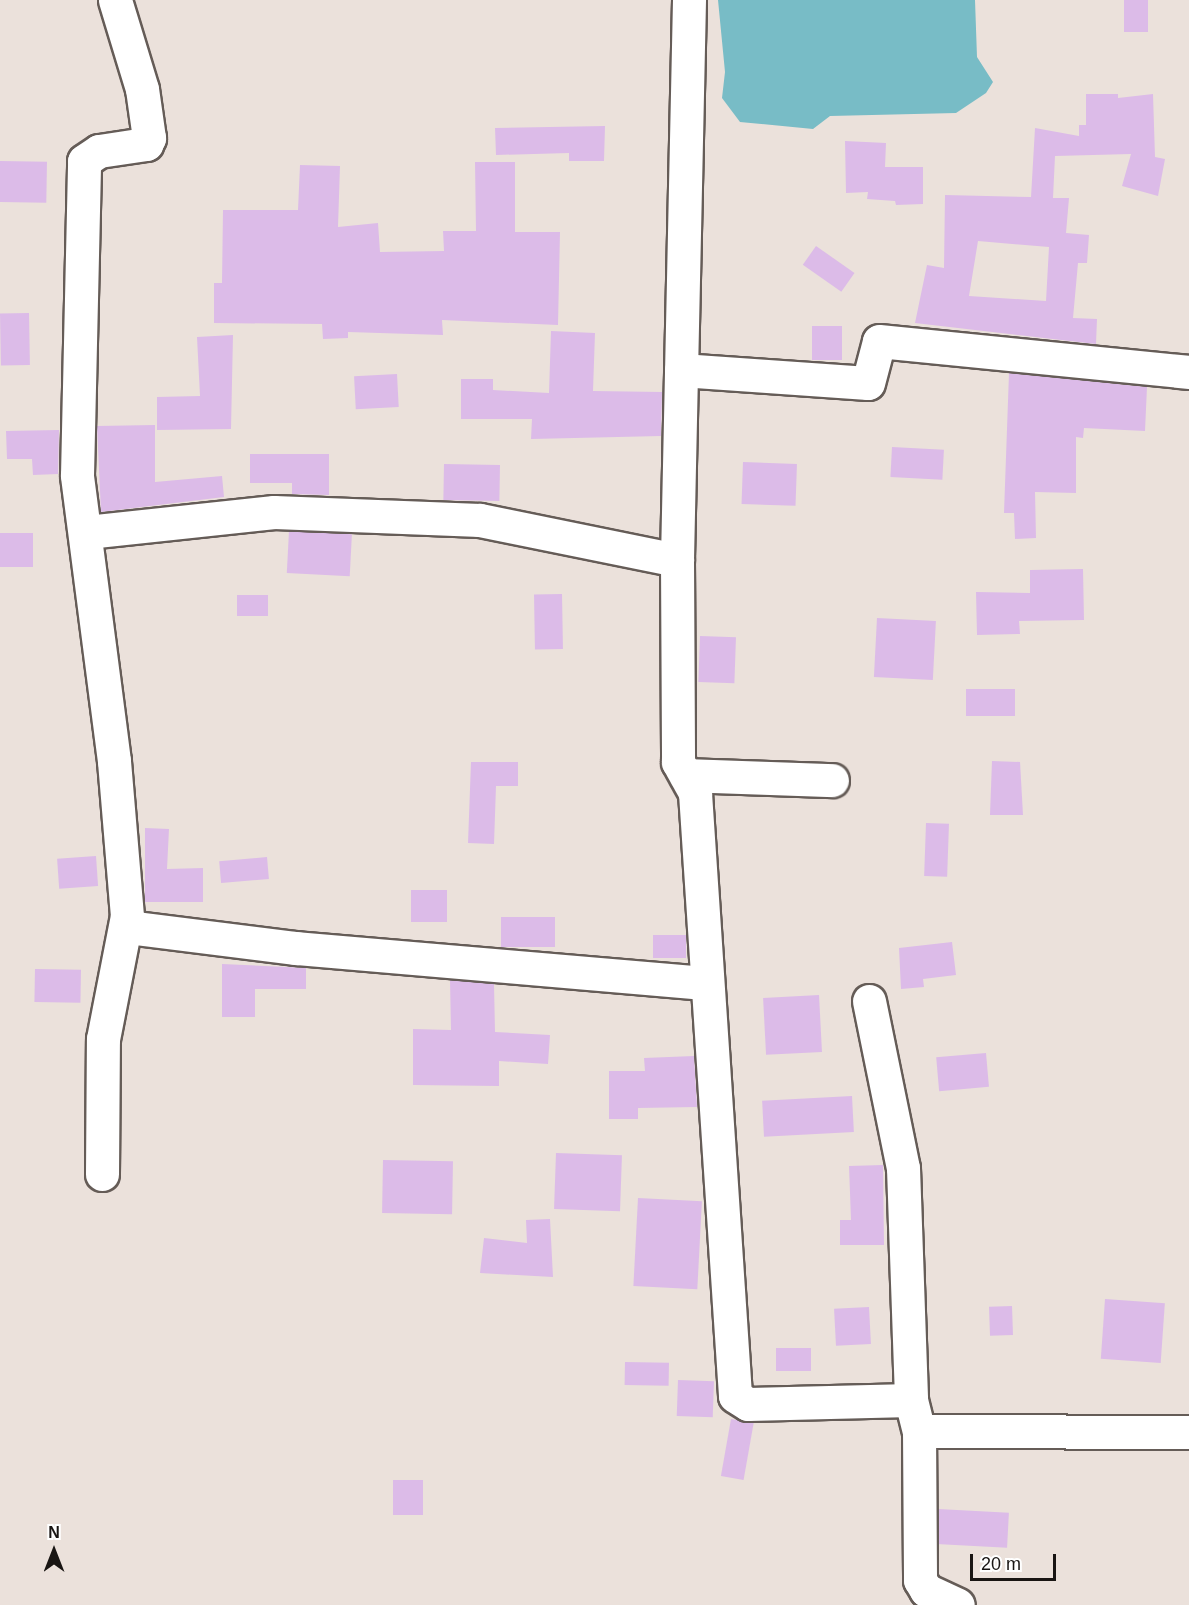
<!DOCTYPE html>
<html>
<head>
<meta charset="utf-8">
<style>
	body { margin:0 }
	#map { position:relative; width:1189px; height:1605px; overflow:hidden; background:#ebe1db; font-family:Arial,sans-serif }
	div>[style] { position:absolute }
	.water>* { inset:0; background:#78bcc6 }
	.building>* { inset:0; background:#dcbbe8; transform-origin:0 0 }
	.roads { filter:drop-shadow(2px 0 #655c57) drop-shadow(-2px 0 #655c57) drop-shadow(0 2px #655c57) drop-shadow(0 -2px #655c57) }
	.minor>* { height:33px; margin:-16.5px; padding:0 16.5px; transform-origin:16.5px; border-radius:16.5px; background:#fff }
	span { translate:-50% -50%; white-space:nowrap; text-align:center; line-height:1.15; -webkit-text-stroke:4.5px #fff; paint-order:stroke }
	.north { position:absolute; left:24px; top:1521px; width:60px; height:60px; -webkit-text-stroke:4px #fff; paint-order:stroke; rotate:0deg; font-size:16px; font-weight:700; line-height:24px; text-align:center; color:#191513 }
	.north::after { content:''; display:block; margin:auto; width:21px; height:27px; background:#191513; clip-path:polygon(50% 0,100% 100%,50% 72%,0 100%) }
	.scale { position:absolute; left:970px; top:1554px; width:86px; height:27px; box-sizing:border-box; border:3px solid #191513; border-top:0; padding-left:8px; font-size:18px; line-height:21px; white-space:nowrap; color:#191513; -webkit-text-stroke:4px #fff; paint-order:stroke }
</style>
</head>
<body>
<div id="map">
	<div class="water">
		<i style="clip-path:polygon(718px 0,975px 0,977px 57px,993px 82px,986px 93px,956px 113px,830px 116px,813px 129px,740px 122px,722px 98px,725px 72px)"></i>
	</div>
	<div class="building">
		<i style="left:1124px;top:0;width:24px;height:32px"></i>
		<i style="clip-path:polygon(evenodd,1086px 94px,1118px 94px,1118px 98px,1153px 94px,1155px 157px,1165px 159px,1158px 196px,1122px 186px,1131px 154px,1055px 156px,1053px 198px,1069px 198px,1066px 233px,1089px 235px,1087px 263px,1078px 263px,1073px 318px,1097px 319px,1096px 344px,915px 323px,927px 265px,944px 268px,945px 195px,1031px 197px,1035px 128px,1079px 136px,1079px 125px,1086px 125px,1086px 94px,978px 241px,1049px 247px,1046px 301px,969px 296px,978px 241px)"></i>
		<i style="clip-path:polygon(605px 126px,604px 161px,569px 161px,569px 153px,496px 155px,495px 128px)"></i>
		<i style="clip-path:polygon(845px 141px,886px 143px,885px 167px,923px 167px,923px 204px,896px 205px,895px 201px,867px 199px,868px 192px,846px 193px)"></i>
		<i style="left:0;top:161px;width:47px;height:41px;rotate:1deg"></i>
		<i style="clip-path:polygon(475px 162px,515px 162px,515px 232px,560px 232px,558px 325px,442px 320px,443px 335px,348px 332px,348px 338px,323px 339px,322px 324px,214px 323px,214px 283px,222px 283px,223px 210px,298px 210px,300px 165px,340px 166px,338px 227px,378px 223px,380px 252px,444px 251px,443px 231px,476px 231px)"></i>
		<i style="left:816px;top:246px;width:47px;height:23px;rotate:35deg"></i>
		<i style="left:29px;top:313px;width:52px;height:29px;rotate:89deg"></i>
		<i style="left:812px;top:326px;width:30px;height:34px"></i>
		<i style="clip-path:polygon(551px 331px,595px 333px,593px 391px,662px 392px,661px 436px,531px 439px,532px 419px,461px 419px,461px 379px,493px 379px,493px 390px,549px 393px)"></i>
		<i style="clip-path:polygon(233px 335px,231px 429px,157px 430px,157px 397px,200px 396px,197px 337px)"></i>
		<i style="clip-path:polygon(1009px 373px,1147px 387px,1145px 431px,1084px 428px,1083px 438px,1076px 437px,1076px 493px,1035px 492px,1036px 538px,1015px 539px,1014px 513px,1004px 513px)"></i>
		<i style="left:397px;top:374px;width:33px;height:43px;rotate:87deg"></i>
		<i style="clip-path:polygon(155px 425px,155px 482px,222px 476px,224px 497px,101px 512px,97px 426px)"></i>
		<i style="clip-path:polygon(59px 430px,58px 474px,33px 475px,32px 459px,7px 459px,6px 431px)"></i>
		<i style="left:892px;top:447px;width:52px;height:30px;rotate:3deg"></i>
		<i style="clip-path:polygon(250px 454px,329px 454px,329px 495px,292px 494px,292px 483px,250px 483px)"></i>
		<i style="left:743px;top:462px;width:54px;height:42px;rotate:2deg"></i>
		<i style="left:444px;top:464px;width:56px;height:36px;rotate:1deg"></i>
		<i style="left:289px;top:531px;width:63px;height:42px;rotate:3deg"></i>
		<i style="left:0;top:533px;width:33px;height:34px"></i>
		<i style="clip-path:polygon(1083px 569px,1084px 620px,1019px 621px,1020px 634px,977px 635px,976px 592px,1030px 593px,1030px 570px)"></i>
		<i style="left:562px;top:594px;width:55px;height:28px;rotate:89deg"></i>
		<i style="left:237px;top:595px;width:31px;height:21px"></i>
		<i style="left:877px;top:618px;width:59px;height:59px;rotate:3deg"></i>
		<i style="left:700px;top:636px;width:36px;height:46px;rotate:2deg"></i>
		<i style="left:966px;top:689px;width:49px;height:27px"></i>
		<i style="clip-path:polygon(992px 761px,1020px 762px,1023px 815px,990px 815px)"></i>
		<i style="clip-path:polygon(471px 762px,518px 762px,518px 786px,496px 786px,494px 844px,468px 843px)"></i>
		<i style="left:926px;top:823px;width:23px;height:53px;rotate:2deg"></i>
		<i style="clip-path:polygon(145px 828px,169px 829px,167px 869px,203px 868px,203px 902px,145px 902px)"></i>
		<i style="left:96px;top:856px;width:30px;height:39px;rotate:86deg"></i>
		<i style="left:267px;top:857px;width:22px;height:48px;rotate:85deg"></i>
		<i style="left:447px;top:890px;width:32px;height:36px;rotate:90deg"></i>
		<i style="left:501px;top:917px;width:54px;height:30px"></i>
		<i style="left:653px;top:935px;width:33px;height:23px"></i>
		<i style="clip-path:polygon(952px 942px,956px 975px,923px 979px,924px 987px,901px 989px,899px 948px)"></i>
		<i style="clip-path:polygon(222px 964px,306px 968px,306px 989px,255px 989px,255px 1017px,222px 1017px)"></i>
		<i style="left:35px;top:969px;width:46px;height:33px;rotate:1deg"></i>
		<i style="clip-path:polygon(450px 980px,494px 984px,495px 1032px,550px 1035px,548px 1064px,499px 1061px,499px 1086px,413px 1085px,413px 1029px,451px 1030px)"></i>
		<i style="left:819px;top:995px;width:57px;height:56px;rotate:87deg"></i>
		<i style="left:986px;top:1053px;width:34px;height:50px;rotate:85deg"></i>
		<i style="clip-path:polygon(694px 1056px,697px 1107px,638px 1108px,638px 1119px,609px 1119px,609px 1071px,645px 1071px,644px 1058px)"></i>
		<i style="left:852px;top:1096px;width:36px;height:90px;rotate:87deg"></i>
		<i style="left:556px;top:1153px;width:66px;height:56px;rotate:2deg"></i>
		<i style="left:383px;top:1160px;width:70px;height:53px;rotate:1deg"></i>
		<i style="clip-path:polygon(883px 1165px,884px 1245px,840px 1245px,840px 1220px,851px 1220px,849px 1166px)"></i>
		<i style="left:638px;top:1198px;width:64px;height:88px;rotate:3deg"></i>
		<i style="clip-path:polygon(550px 1219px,553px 1277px,480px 1273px,484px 1238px,527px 1243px,526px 1220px)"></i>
		<i style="left:1105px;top:1299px;width:60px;height:60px;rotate:4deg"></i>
		<i style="left:1012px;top:1306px;width:29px;height:23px;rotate:88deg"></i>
		<i style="left:869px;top:1307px;width:37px;height:35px;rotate:87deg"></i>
		<i style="left:811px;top:1348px;width:23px;height:35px;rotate:90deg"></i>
		<i style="left:625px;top:1362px;width:44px;height:23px;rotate:1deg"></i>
		<i style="left:678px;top:1380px;width:36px;height:36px;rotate:2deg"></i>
		<i style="left:731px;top:1419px;width:23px;height:58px;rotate:10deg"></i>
		<i style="left:423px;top:1480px;width:35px;height:30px;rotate:90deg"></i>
		<i style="left:938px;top:1509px;width:71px;height:35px;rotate:3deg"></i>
	</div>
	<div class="roads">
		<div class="minor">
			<i style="left:689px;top:0;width:560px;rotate:91.23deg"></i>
			<i style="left:677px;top:560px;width:202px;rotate:89.7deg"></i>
			<i style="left:678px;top:762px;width:35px;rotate:61deg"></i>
			<i style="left:695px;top:793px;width:604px;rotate:86.2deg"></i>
			<i style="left:735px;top:1396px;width:15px;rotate:32deg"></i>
			<i style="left:748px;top:1404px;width:163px;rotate:-1.4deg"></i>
			<i style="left:911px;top:1400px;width:32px;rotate:76deg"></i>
			<i style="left:919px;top:1431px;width:149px;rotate:89.6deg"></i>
			<i style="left:920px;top:1580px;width:12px;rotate:59deg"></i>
			<i style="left:926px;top:1590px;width:35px;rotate:25deg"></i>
			<i style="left:681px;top:370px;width:187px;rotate:4deg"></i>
			<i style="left:868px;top:383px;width:43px;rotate:-75.3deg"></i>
			<i style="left:879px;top:341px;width:312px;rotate:5.7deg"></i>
			<i style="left:87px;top:532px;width:188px;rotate:-6.1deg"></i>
			<i style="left:274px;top:512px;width:206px;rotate:2.2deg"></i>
			<i style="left:480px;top:520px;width:201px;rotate:11.5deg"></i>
			<i style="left:686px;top:775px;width:146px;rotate:2deg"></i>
			<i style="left:127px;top:927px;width:170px;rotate:7.1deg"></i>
			<i style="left:296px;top:948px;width:411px;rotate:4.9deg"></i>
			<i style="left:869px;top:1001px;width:170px;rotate:78.5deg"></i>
			<i style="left:903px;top:1168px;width:232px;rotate:88deg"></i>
			<i style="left:102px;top:1174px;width:135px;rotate:-89.6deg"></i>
			<i style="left:103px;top:1039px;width:125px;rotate:-79deg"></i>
			<i style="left:127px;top:916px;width:156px;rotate:-94.8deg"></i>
			<i style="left:114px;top:761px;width:288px;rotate:-97.4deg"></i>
			<i style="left:77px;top:475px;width:314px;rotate:-88.7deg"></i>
			<i style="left:84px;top:161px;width:18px;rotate:-34deg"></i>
			<i style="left:99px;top:151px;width:48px;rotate:-8.5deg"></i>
			<i style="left:146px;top:144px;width:7px;rotate:-63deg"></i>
			<i style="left:149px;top:138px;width:49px;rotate:-98.1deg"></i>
			<i style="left:142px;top:89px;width:93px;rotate:-106.9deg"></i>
			<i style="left:919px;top:1431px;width:270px;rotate:0.2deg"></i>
		</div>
	</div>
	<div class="north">N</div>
	<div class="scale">20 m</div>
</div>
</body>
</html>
